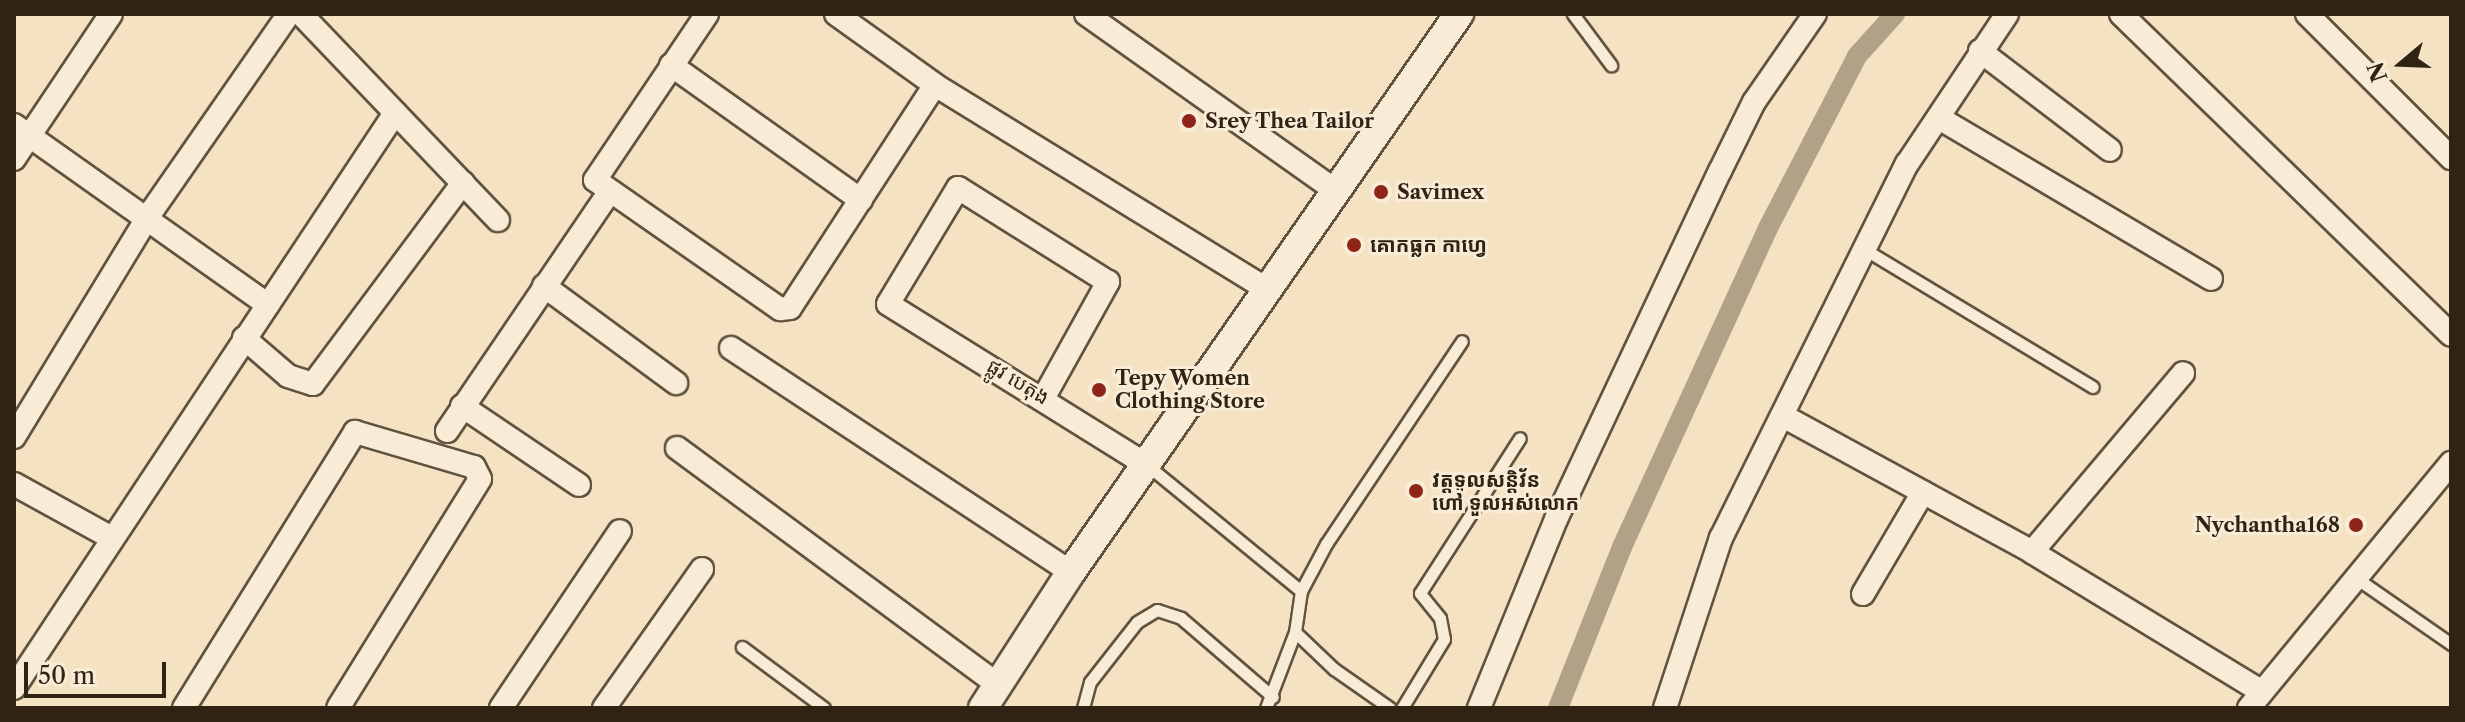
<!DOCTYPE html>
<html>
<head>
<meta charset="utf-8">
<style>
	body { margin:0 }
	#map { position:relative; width:2465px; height:722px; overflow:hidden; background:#f4e2c2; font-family:"Libre Caslon Text","Noto Sans Khmer",serif }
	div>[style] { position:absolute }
	.canal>* { height:20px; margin:-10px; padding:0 10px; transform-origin:10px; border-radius:10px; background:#b1a186 }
	.roads { filter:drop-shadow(2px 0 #61533f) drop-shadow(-2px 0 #61533f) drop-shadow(0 2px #61533f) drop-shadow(0 -2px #61533f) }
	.service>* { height:11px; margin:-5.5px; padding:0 5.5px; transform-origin:5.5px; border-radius:5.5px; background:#f8ecd7 }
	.minor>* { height:22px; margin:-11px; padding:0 11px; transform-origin:11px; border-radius:11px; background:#f8ecd7 }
	.tertiary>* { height:28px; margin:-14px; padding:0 14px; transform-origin:14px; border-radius:14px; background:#f8ecd7 }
	.dots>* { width:22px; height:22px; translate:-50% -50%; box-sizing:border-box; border:4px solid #f8ecd7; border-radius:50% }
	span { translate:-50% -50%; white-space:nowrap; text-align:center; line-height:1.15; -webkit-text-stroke:6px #f8ecd7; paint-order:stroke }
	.poi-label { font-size:20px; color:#302313; font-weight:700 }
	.left { translate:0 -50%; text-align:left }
	.right { translate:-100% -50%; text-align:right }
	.street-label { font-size:20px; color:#302313 }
	.frame { position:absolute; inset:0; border:16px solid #302313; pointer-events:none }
	.north { position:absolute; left:2361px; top:24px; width:80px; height:80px; -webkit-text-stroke:6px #f8ecd7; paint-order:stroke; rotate:251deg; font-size:22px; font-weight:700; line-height:32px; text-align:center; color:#302313 }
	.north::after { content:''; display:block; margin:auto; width:28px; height:36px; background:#302313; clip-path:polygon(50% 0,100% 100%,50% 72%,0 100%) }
	.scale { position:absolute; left:24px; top:662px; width:142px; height:36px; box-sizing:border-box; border:4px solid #302313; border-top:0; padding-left:10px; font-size:24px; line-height:28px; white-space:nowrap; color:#302313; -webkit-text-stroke:6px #f8ecd7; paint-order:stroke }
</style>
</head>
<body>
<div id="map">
	<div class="canal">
		<i style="left:1558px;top:708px;width:173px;rotate:-68.3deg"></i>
		<i style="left:1622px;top:547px;width:351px;rotate:-65.4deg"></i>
		<i style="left:1768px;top:228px;width:194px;rotate:-62.6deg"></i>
		<i style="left:1857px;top:56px;width:57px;rotate:-47.9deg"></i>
	</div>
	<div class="roads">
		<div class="service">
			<i style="left:1573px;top:14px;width:64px;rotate:53.3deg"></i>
			<i style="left:1864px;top:249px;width:267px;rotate:31.1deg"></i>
			<i style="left:1147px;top:465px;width:199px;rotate:39.3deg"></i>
			<i style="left:2356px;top:578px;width:116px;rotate:34.8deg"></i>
			<i style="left:1295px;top:632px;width:54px;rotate:43.5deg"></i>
			<i style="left:1334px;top:669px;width:68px;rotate:34.9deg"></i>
			<i style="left:742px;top:647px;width:102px;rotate:36.6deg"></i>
			<i style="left:1083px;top:708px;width:27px;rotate:-75deg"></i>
			<i style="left:1090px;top:682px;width:76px;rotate:-51.9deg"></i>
			<i style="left:1137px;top:622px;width:23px;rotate:-31deg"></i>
			<i style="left:1157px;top:610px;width:25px;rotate:18deg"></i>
			<i style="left:1181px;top:618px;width:121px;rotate:40.7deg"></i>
			<i style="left:1266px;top:708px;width:81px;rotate:-69.1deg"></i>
			<i style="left:1295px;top:632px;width:41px;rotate:-81.7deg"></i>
			<i style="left:1301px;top:591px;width:53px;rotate:-62deg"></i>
			<i style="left:1326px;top:544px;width:244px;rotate:-56.2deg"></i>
			<i style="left:1402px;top:708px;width:81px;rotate:-58.7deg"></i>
			<i style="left:1444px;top:639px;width:21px;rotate:-101deg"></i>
			<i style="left:1440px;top:618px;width:32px;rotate:-129deg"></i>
			<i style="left:1420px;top:593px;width:184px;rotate:-57.2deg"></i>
		</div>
		<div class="minor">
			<i style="left:301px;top:14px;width:285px;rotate:46.3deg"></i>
			<i style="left:707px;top:14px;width:200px;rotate:124deg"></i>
			<i style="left:595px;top:180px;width:226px;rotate:34.9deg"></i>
			<i style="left:780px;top:309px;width:10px;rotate:-6deg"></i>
			<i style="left:790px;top:308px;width:266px;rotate:-57deg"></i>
			<i style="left:836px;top:14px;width:122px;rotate:35.6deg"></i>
			<i style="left:935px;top:85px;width:391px;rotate:31.6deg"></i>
			<i style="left:1086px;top:14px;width:306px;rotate:35.3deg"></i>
			<i style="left:2121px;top:14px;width:460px;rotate:44.2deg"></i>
			<i style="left:2307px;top:14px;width:204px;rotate:45deg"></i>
			<i style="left:1980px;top:51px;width:163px;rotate:37.3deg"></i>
			<i style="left:671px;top:65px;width:233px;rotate:35.4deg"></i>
			<i style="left:1939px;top:118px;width:316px;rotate:30.6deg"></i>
			<i style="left:14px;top:125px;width:311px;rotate:35.3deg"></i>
			<i style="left:14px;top:159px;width:174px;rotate:-56.2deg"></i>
			<i style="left:544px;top:286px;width:164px;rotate:36.3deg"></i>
			<i style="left:244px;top:338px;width:58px;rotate:40.8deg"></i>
			<i style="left:288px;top:376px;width:26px;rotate:18deg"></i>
			<i style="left:313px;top:384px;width:251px;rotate:-53.3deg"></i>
			<i style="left:731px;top:348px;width:407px;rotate:33.4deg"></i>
			<i style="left:1044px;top:397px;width:132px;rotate:-60.9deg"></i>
			<i style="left:1108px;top:282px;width:177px;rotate:-147.9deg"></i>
			<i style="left:958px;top:188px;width:135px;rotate:121.1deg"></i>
			<i style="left:888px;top:304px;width:305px;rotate:31.9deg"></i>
			<i style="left:462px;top:406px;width:141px;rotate:34deg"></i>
			<i style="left:1783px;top:416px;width:284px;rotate:28.6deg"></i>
			<i style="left:2032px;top:552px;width:269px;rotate:31.3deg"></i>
			<i style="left:447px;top:431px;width:288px;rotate:-55.8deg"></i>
			<i style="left:14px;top:437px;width:256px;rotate:-58.7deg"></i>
			<i style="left:147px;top:218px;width:249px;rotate:-55.2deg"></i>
			<i style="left:677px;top:448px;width:399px;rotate:36.4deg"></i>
			<i style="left:14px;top:484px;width:112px;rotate:28.9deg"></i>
			<i style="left:2032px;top:552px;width:234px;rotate:-49.8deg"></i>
			<i style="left:1863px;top:594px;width:118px;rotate:-59.5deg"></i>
			<i style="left:14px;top:688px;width:690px;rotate:-56.47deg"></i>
			<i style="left:184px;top:708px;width:325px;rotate:-58.2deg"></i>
			<i style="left:355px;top:432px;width:124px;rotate:16.4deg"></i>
			<i style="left:474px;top:467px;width:13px;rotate:63deg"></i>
			<i style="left:480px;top:479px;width:269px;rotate:121.8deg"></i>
			<i style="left:501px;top:708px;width:213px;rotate:-56.1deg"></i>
			<i style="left:604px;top:708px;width:170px;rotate:-54.8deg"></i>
			<i style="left:1479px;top:708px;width:206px;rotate:-67.8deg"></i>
			<i style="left:1557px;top:517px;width:382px;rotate:-64.8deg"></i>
			<i style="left:1720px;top:171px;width:77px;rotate:-63.8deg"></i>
			<i style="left:1754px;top:102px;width:107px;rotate:-55.3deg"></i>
			<i style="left:1665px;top:708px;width:179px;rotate:-71.8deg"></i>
			<i style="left:1721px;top:538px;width:418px;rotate:-63.6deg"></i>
			<i style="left:1907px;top:164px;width:180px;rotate:-56.3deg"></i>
			<i style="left:2249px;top:708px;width:318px;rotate:-50.5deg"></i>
		</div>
		<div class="tertiary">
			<i style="left:983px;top:708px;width:162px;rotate:-57.1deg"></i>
			<i style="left:1071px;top:572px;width:680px;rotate:-55.19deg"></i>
		</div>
	</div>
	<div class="dots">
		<i style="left:1189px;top:121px;background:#8f2418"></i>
		<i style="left:1381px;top:192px;background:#8f2418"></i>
		<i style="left:1354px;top:245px;background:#8f2418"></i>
		<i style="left:1099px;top:390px;background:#8f2418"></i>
		<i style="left:1416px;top:491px;background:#8f2418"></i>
		<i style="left:2356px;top:525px;background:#8f2418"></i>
	</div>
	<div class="poi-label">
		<span class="left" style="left:1205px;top:121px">Srey Thea Tailor</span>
		<span class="left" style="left:1397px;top:192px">Savimex</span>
		<span class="left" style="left:1370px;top:245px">គោកធ្លក កាហ្វេ</span>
		<span class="left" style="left:1115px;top:390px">Tepy Women<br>Clothing Store</span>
		<span class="left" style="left:1432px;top:492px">វត្តទូលសន្តិវ័ន<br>ហៅ ទួលអស់លោក</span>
		<span class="right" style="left:2340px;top:525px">Nychantha168</span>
	</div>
	<div class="street-label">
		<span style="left:1018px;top:382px;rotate:31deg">ផ្លូវ បេតុង</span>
	</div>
	<div class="frame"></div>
	<div class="north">N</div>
	<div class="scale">50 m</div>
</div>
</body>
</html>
